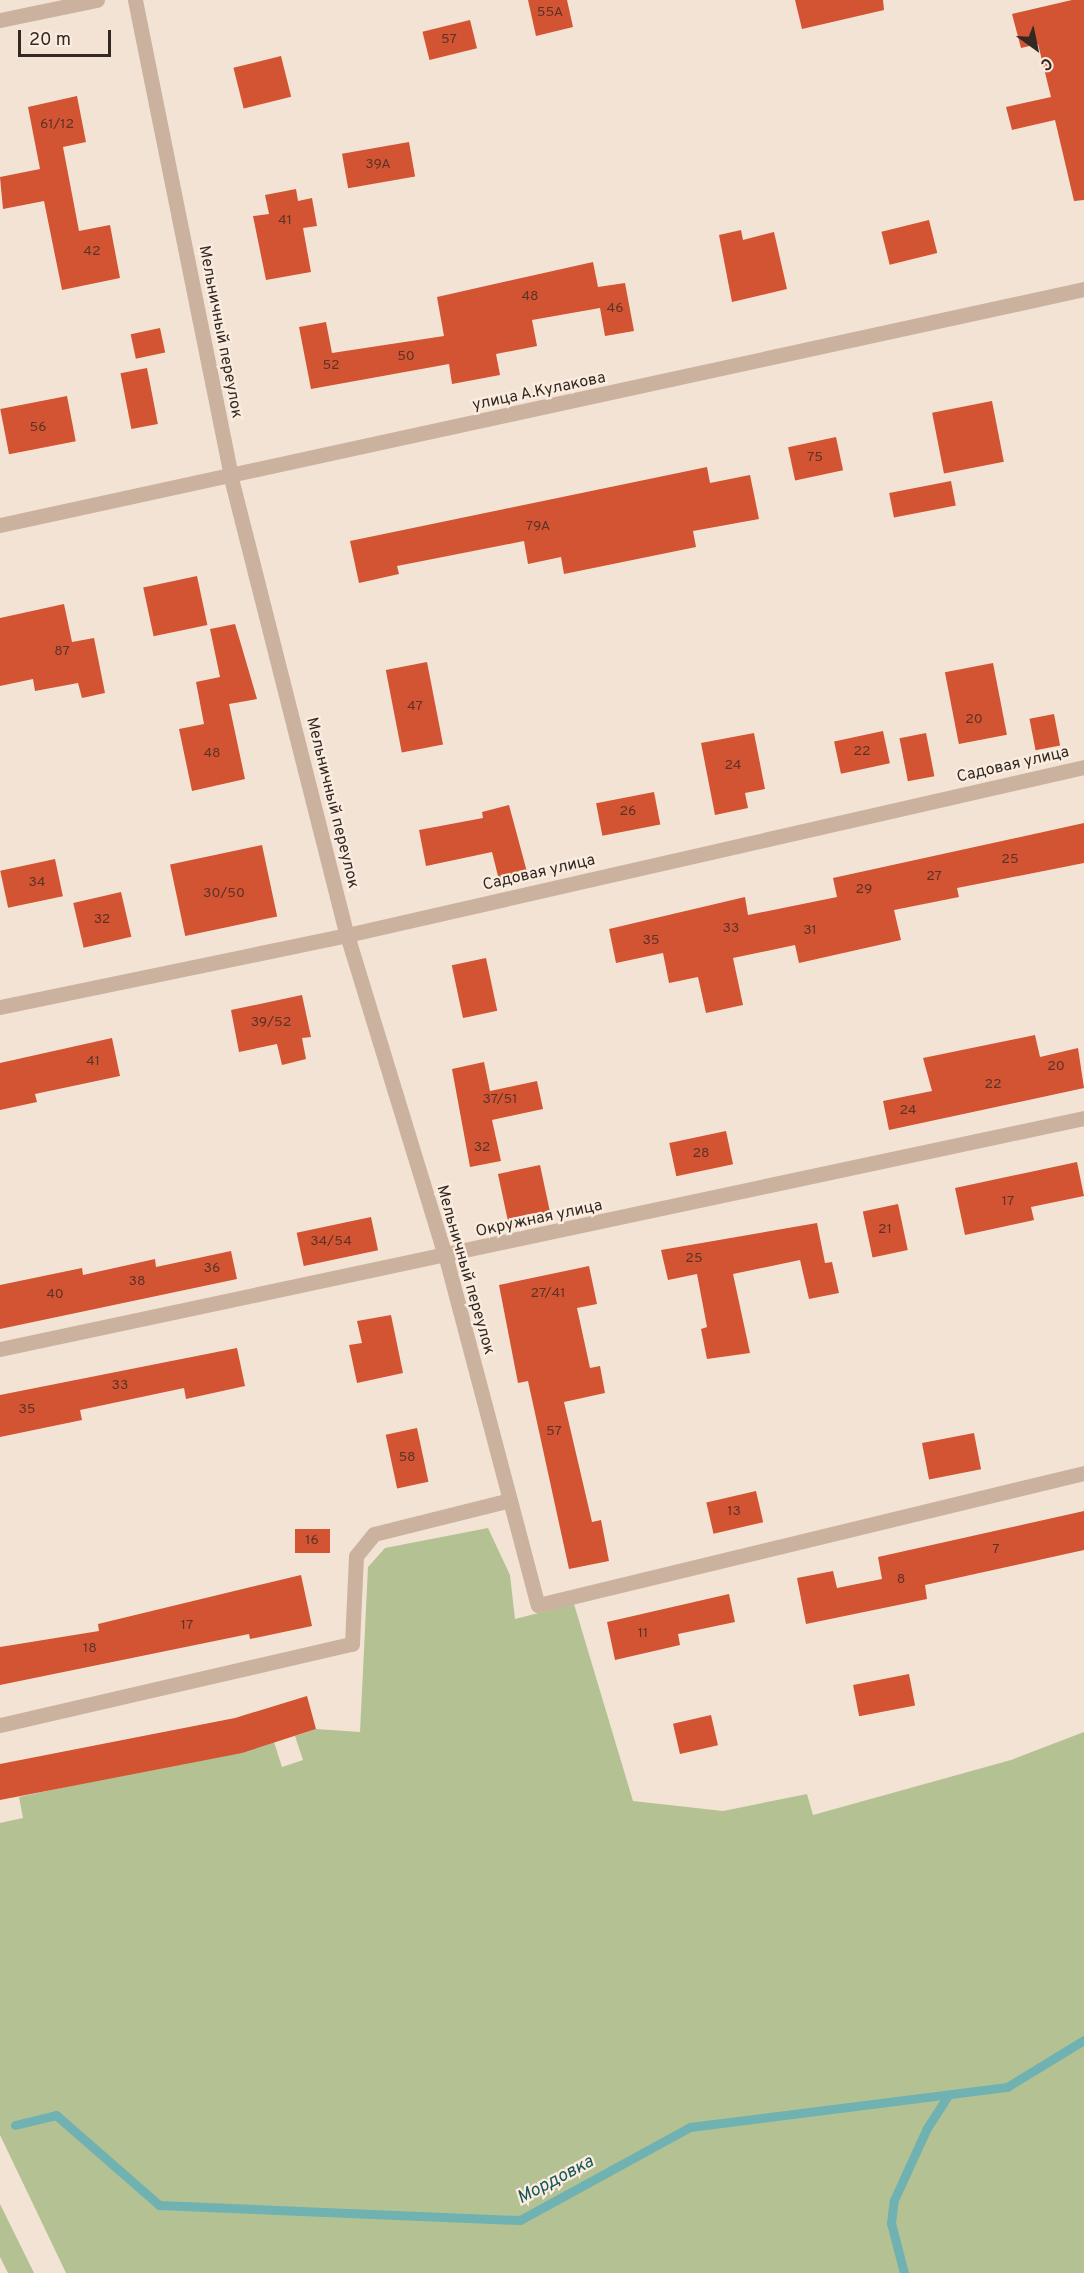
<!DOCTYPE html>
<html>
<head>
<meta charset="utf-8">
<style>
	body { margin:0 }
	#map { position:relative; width:1084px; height:2273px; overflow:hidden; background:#f3e3d4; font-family:Overpass,sans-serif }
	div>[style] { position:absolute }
	.green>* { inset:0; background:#b4c293 }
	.stream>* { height:9px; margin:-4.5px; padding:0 4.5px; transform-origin:4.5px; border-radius:4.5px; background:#70b1b2 }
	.building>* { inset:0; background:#d25433; transform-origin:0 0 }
	.minor>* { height:15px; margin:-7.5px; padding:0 7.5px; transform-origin:7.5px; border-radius:7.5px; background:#cbb29f }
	span { translate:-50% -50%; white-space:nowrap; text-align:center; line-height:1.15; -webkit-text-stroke:4.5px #faede0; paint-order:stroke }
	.number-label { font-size:14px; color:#5c3327 }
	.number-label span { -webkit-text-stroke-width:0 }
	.street-label { font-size:16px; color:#342823 }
	.water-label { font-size:18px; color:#165658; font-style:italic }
	.north { position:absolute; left:1006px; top:18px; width:60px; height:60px; -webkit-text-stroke:4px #faede0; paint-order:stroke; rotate:147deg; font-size:16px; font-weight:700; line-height:24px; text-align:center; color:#342823 }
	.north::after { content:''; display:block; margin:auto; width:21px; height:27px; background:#342823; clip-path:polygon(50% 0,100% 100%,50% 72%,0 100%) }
	.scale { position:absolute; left:18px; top:30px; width:93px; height:27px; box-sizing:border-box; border:3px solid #342823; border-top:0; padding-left:8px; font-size:18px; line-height:21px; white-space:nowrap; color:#342823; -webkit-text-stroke:4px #faede0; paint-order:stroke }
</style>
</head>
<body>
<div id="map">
	<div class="green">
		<i style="clip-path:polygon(488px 1528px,510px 1575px,515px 1619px,574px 1604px,633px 1801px,723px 1811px,807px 1794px,813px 1815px,1011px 1760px,1084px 1732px,1084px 2273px,66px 2273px,0 2135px,0 1823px,23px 1818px,19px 1797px,274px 1742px,282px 1767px,303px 1760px,295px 1736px,316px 1729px,360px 1732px,368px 1567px,385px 1548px)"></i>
		<i style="clip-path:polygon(0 2204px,34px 2273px,8px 2273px,0 2257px)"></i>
	</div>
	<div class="stream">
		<i style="left:15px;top:2125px;width:42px;rotate:-13.7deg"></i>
		<i style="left:56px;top:2115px;width:137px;rotate:41.1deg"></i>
		<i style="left:159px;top:2205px;width:361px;rotate:2.4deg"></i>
		<i style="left:520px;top:2220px;width:194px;rotate:-28.7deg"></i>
		<i style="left:690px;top:2127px;width:320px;rotate:-7.2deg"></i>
		<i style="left:1007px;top:2087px;width:90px;rotate:-31.4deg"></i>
		<i style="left:904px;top:2273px;width:52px;rotate:-104.6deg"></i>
		<i style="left:891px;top:2223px;width:23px;rotate:-83deg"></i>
		<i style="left:894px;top:2200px;width:79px;rotate:-65.4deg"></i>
		<i style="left:927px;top:2128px;width:40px;rotate:-57.1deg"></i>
	</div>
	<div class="building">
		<i style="clip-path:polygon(528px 0,567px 0,573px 27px,536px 36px)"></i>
		<i style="clip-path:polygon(795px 0,883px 0,884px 10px,802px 29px)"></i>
		<i style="clip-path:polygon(1072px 0,1084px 0,1084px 200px,1074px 201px,1055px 120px,1012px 130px,1006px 107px,1051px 97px,1038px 44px,1021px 48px,1012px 14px)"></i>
		<i style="left:470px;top:20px;width:29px;height:49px;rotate:76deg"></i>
		<i style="left:281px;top:56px;width:42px;height:49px;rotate:76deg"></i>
		<i style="clip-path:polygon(77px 96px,86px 142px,63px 147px,79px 231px,110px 225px,120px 278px,62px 290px,44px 201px,3px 209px,0 177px,40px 169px,28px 107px)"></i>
		<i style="left:409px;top:142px;width:35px;height:68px;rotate:80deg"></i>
		<i style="clip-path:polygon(296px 189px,298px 201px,312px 198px,317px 226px,303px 228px,311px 272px,266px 280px,253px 216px,269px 214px,265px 195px)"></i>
		<i style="left:929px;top:220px;width:34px;height:49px;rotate:76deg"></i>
		<i style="clip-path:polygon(741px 230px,743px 240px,774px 232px,787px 289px,732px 302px,719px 235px)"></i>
		<i style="clip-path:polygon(593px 262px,598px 287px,625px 283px,634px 331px,605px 336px,600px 308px,532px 320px,537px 346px,496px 354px,500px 375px,452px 384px,449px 364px,311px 389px,299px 327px,326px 322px,332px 353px,444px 336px,437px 297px)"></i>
		<i style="left:160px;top:328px;width:25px;height:30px;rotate:78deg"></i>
		<i style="left:147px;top:368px;width:57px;height:27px;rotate:79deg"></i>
		<i style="left:67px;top:396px;width:46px;height:68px;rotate:79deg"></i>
		<i style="left:992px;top:401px;width:62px;height:61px;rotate:79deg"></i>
		<i style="left:836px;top:437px;width:34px;height:49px;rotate:78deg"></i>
		<i style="clip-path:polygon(707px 467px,710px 483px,750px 475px,759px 519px,693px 531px,696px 547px,564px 574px,561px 557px,528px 564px,524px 541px,397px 566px,399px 574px,359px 583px,350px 541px)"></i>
		<i style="left:951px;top:481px;width:25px;height:63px;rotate:79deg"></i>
		<i style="left:197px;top:576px;width:50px;height:55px;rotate:78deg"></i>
		<i style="clip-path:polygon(64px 604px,72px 642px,94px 638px,105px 693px,82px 698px,78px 683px,35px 691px,33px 679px,0 686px,0 618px)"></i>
		<i style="clip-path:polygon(235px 624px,257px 699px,229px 704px,245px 779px,192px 791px,179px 729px,204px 724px,196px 682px,220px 677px,210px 629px)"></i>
		<i style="left:427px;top:662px;width:84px;height:42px;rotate:79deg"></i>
		<i style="left:993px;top:663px;width:73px;height:49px;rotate:79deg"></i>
		<i style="left:1054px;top:714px;width:32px;height:25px;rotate:79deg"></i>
		<i style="left:883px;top:731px;width:33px;height:50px;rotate:78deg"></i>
		<i style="clip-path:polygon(754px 733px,765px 789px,745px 793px,748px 808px,715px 815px,701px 743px)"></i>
		<i style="left:926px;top:733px;width:44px;height:27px;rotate:79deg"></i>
		<i style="left:654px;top:792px;width:33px;height:59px;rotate:79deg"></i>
		<i style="clip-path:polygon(509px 805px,527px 872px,499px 880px,492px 852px,426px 866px,419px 830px,483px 818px,482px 812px)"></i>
		<i style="clip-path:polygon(1084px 823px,1084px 863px,957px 888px,959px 897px,894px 910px,901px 940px,799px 963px,795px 945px,733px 958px,743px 1005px,706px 1013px,698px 977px,669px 983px,663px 953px,616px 963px,609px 929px,745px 897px,748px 915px,837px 897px,833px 878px)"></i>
		<i style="left:262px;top:845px;width:73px;height:94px;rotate:78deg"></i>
		<i style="left:55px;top:859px;width:38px;height:56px;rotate:78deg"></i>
		<i style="left:121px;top:892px;width:46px;height:49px;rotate:77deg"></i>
		<i style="left:486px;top:958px;width:54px;height:35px;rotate:78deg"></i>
		<i style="clip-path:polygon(302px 995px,311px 1037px,302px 1038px,306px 1059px,282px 1065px,277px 1044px,239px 1052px,231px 1010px)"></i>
		<i style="clip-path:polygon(1035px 1035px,1040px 1057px,1078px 1048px,1084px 1088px,889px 1130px,883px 1101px,932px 1091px,923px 1058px)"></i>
		<i style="clip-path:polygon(112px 1038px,120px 1076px,35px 1094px,37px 1102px,0 1110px,0 1063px)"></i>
		<i style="clip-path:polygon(484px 1062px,490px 1091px,537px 1081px,543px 1109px,492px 1120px,501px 1161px,470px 1167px,452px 1069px)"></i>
		<i style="left:726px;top:1131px;width:34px;height:58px;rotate:78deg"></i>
		<i style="clip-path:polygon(1077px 1162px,1084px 1196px,1031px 1207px,1034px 1220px,965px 1235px,955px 1188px)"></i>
		<i style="left:540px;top:1165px;width:54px;height:43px;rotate:78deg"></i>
		<i style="left:898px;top:1204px;width:47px;height:36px;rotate:78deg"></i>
		<i style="left:371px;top:1217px;width:34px;height:76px;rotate:78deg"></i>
		<i style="clip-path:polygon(817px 1223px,825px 1263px,832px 1262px,839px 1293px,809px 1299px,800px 1260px,733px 1274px,750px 1353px,707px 1359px,701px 1329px,707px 1327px,697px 1274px,668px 1280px,661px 1250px)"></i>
		<i style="clip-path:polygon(231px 1251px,237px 1279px,0 1329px,0 1285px,82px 1268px,83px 1275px,155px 1259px,156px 1267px)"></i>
		<i style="clip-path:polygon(589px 1266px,597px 1304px,577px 1308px,590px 1368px,600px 1366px,605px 1393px,564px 1402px,592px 1522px,601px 1520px,609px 1561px,569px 1569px,528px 1381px,518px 1383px,499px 1285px)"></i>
		<i style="clip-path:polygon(391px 1315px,403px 1373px,357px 1383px,349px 1345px,362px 1343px,357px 1321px)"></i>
		<i style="clip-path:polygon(237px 1348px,245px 1386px,186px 1399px,184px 1388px,80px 1410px,82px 1420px,0 1437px,0 1395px)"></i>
		<i style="left:417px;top:1428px;width:55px;height:32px;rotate:78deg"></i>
		<i style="left:974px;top:1433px;width:37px;height:53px;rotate:79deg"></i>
		<i style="left:756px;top:1491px;width:32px;height:51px;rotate:77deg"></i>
		<i style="clip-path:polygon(1084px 1511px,1084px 1550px,925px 1585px,927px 1599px,806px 1624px,797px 1578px,833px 1571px,837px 1588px,882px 1579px,878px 1557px)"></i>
		<i style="left:295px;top:1529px;width:35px;height:24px"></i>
		<i style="clip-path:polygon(301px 1575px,312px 1626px,250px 1639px,249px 1634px,0 1685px,0 1647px,99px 1631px,98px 1624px)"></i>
		<i style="clip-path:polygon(729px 1594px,735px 1622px,678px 1634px,680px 1645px,615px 1660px,607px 1622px)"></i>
		<i style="left:909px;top:1674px;width:32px;height:57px;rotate:79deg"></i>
		<i style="clip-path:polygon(307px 1696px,316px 1729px,242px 1753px,0 1800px,0 1764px,235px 1718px)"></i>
		<i style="left:711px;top:1715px;width:31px;height:39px;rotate:77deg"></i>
	</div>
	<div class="minor">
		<i style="left:135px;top:0;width:488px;rotate:78.6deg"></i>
		<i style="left:231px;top:478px;width:471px;rotate:75.8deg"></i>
		<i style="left:347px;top:935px;width:338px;rotate:73deg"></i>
		<i style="left:446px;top:1258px;width:359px;rotate:75.2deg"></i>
		<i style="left:538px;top:1605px;width:562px;rotate:-13.59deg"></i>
		<i style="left:0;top:20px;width:99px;rotate:-11.7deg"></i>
		<i style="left:0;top:525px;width:1109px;rotate:-12.28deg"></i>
		<i style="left:0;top:1007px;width:354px;rotate:-11.7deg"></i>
		<i style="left:347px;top:935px;width:756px;rotate:-12.84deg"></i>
		<i style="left:0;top:1349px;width:1108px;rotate:-12.03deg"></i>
		<i style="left:0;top:1725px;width:361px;rotate:-13deg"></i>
		<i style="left:352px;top:1644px;width:88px;rotate:-87.4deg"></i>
		<i style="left:356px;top:1556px;width:28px;rotate:-51deg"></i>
		<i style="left:374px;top:1534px;width:140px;rotate:-14deg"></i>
	</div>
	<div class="number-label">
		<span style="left:550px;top:13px">55А</span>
		<span style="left:449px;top:40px">57</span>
		<span style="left:57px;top:125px">61/12</span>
		<span style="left:378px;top:165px">39А</span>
		<span style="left:285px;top:221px">41</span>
		<span style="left:92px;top:252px">42</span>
		<span style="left:530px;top:297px">48</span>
		<span style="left:615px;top:309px">46</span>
		<span style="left:406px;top:357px">50</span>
		<span style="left:331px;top:366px">52</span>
		<span style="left:38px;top:428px">56</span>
		<span style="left:815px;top:458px">75</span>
		<span style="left:538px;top:527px">79А</span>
		<span style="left:62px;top:652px">87</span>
		<span style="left:415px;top:707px">47</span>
		<span style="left:974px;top:720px">20</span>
		<span style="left:862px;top:752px">22</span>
		<span style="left:212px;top:754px">48</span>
		<span style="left:733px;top:766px">24</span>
		<span style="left:628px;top:812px">26</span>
		<span style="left:1010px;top:860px">25</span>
		<span style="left:934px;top:877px">27</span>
		<span style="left:37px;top:883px">34</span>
		<span style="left:864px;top:890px">29</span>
		<span style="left:224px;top:894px">30/50</span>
		<span style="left:102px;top:920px">32</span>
		<span style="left:731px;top:929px">33</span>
		<span style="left:810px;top:931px">31</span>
		<span style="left:651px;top:941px">35</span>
		<span style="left:271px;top:1023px">39/52</span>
		<span style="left:93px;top:1062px">41</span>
		<span style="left:1056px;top:1067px">20</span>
		<span style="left:993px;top:1085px">22</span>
		<span style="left:500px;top:1100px">37/51</span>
		<span style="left:908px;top:1111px">24</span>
		<span style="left:482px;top:1148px">32</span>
		<span style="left:701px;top:1154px">28</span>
		<span style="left:1008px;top:1202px">17</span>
		<span style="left:885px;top:1230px">21</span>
		<span style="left:331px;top:1242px">34/54</span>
		<span style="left:694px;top:1259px">25</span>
		<span style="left:212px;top:1269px">36</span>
		<span style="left:137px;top:1282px">38</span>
		<span style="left:548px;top:1294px">27/41</span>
		<span style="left:55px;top:1295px">40</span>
		<span style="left:120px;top:1386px">33</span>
		<span style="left:27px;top:1410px">35</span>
		<span style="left:554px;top:1432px">57</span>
		<span style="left:407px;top:1458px">58</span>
		<span style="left:734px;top:1512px">13</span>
		<span style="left:312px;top:1541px">16</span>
		<span style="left:996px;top:1550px">7</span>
		<span style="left:901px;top:1580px">8</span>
		<span style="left:187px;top:1626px">17</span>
		<span style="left:643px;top:1634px">11</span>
		<span style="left:90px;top:1649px">18</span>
	</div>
	<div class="street-label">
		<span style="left:220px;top:332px;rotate:79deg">Мельничный переулок</span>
		<span style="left:539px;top:392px;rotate:-12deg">улица А.Кулакова</span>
		<span style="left:1013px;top:765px;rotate:-13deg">Садовая улица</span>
		<span style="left:332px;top:803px;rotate:76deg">Мельничный переулок</span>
		<span style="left:539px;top:873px;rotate:-13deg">Садовая улица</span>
		<span style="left:539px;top:1219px;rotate:-12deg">Окружная улица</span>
		<span style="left:465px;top:1270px;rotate:74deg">Мельничный переулок</span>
	</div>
	<div class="water-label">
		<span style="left:556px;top:2181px;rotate:-28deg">Мордовка</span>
	</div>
	<div class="north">С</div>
	<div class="scale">20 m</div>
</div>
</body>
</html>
